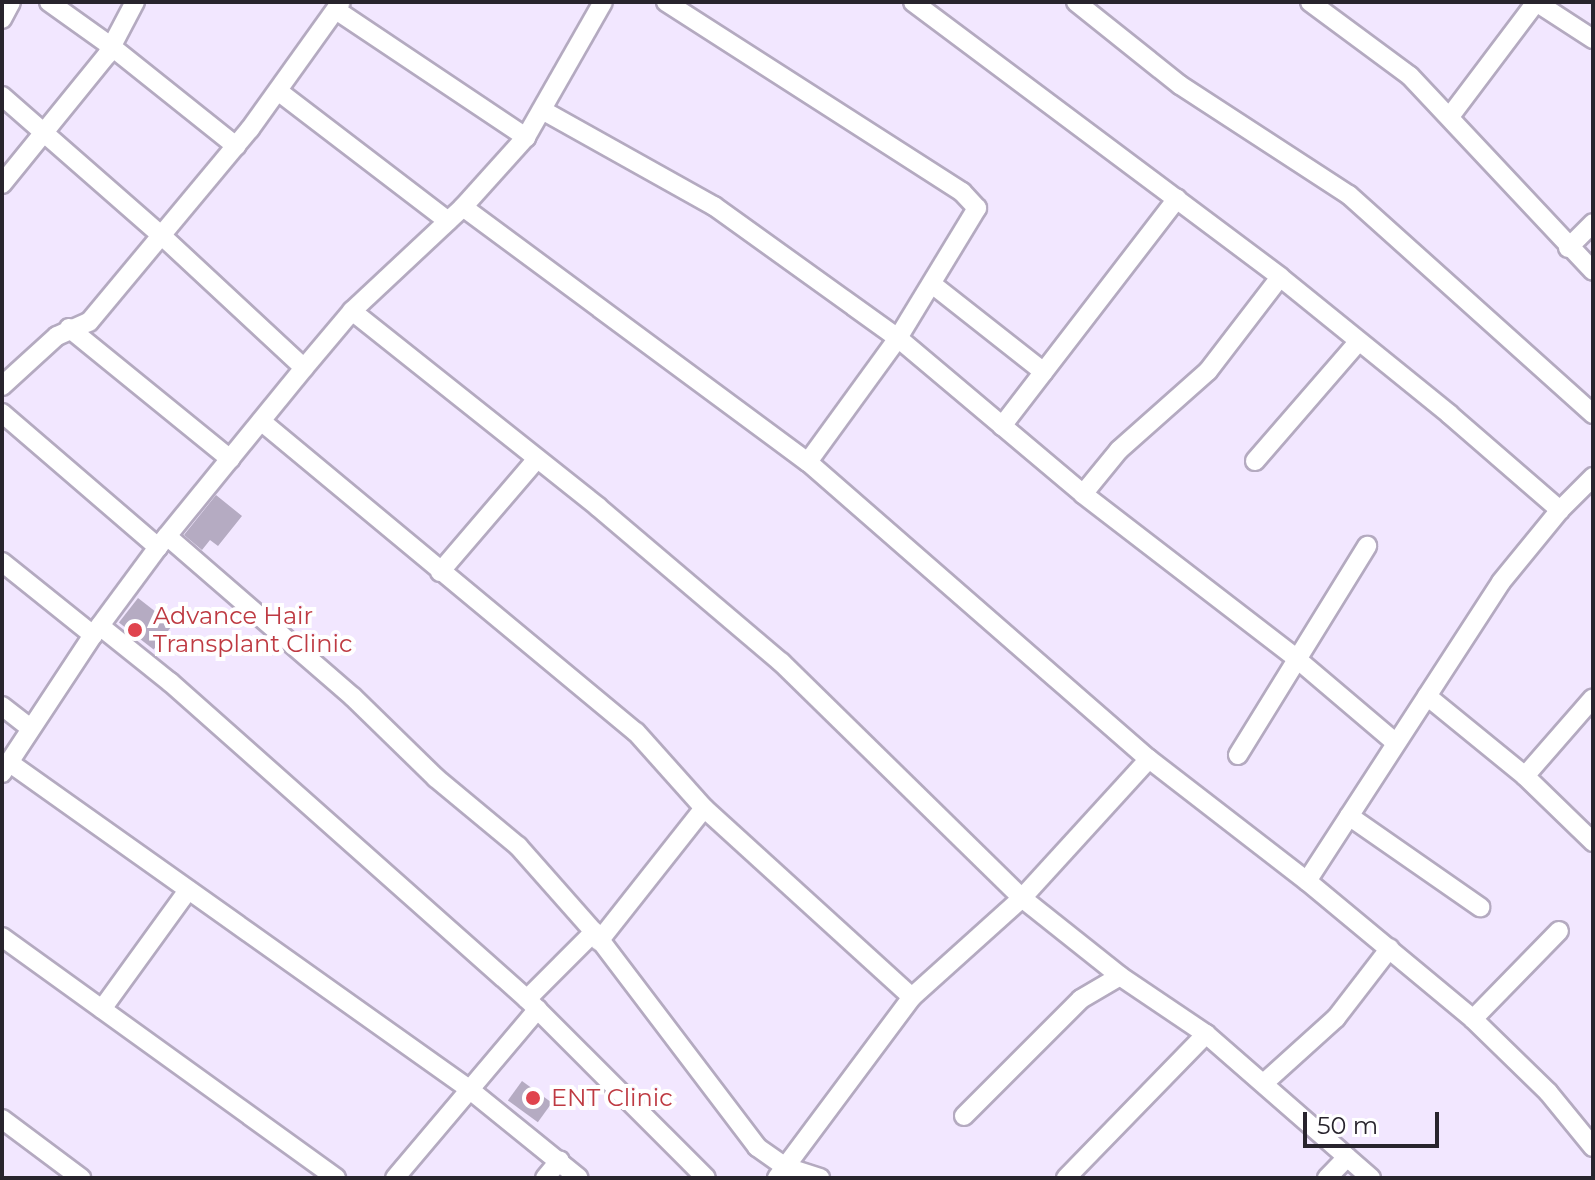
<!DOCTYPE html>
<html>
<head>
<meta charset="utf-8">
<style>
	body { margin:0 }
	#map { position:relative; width:1595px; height:1180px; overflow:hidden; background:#f2e7ff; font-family:Montserrat,sans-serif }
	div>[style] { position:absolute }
	.building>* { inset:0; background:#b5abc2; transform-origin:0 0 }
	.roads { filter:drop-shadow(2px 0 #b4aac0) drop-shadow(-2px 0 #b4aac0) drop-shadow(0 2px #b4aac0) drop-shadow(0 -2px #b4aac0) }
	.minor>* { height:18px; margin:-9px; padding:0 9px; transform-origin:9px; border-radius:9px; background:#fff }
	.dots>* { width:22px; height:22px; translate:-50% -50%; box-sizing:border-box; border:4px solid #fff; border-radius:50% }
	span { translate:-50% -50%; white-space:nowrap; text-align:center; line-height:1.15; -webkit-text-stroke:8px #fff; paint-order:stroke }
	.health-label { font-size:24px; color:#be3a42 }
	.left { translate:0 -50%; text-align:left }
	.frame { position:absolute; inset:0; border:4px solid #28242d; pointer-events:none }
	.scale { position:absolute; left:1303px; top:1112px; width:136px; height:36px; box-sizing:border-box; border:4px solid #28242d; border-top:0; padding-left:10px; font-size:24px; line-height:28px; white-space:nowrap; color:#28242d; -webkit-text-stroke:6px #fff; paint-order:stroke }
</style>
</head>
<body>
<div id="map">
	<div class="building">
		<i style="clip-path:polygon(216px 495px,242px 516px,218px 546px,210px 540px,202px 550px,184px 535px)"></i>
		<i style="left:138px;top:598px;width:44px;height:31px;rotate:38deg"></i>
		<i style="left:522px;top:1081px;width:37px;height:24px;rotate:36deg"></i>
	</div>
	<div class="roads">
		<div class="minor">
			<i style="left:49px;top:2px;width:77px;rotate:35.5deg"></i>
			<i style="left:112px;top:47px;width:159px;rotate:38.6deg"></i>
			<i style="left:666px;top:2px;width:352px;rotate:32.7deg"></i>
			<i style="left:962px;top:192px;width:22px;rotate:47deg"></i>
			<i style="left:977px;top:208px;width:152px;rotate:121.3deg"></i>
			<i style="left:898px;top:338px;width:153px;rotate:126deg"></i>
			<i style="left:913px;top:2px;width:459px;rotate:36.8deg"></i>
			<i style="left:1280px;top:277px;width:218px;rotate:39deg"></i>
			<i style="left:1449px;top:414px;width:147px;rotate:40.9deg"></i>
			<i style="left:1076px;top:2px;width:133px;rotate:38.6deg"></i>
			<i style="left:1180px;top:85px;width:202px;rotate:33.1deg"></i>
			<i style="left:1349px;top:195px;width:328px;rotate:41.9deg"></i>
			<i style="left:1310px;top:2px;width:124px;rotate:36.5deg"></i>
			<i style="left:1410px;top:76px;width:267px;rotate:46.8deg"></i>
			<i style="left:336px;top:10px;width:229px;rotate:33.8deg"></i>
			<i style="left:2px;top:19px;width:19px;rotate:-62deg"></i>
			<i style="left:278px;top:91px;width:214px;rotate:37.4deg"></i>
			<i style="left:2px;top:96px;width:211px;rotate:41.2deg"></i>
			<i style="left:161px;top:235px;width:195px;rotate:42.9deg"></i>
			<i style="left:544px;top:111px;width:195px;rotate:29.2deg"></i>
			<i style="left:714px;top:206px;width:226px;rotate:35.7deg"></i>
			<i style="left:898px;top:338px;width:242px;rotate:40.1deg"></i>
			<i style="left:1083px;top:494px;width:270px;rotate:37.6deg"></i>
			<i style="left:1297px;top:659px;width:128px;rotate:40.3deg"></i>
			<i style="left:1451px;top:115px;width:141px;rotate:-53deg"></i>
			<i style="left:1536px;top:2px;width:68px;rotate:33deg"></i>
			<i style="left:2px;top:184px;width:166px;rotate:-50.9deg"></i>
			<i style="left:107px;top:55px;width:60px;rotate:-62.2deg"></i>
			<i style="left:463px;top:207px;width:429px;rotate:36.5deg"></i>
			<i style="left:808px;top:462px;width:452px;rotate:41.1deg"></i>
			<i style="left:1149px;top:759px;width:200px;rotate:37.7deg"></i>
			<i style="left:1307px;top:881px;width:216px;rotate:39.7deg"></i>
			<i style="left:1473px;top:1019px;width:105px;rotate:44.2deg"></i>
			<i style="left:1548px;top:1092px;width:71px;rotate:50.7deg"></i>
			<i style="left:1568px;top:248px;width:35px;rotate:-45deg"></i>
			<i style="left:932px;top:284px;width:142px;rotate:38.2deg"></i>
			<i style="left:352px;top:311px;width:315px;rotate:38.5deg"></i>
			<i style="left:598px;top:507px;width:240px;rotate:40.3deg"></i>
			<i style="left:781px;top:662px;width:337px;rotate:44.4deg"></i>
			<i style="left:1022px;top:898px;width:125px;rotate:38.5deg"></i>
			<i style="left:1120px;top:976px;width:104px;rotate:34deg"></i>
			<i style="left:1206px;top:1034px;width:219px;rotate:41.1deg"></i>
			<i style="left:69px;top:328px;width:208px;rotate:39.1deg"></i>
			<i style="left:2px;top:386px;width:74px;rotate:-42.3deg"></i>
			<i style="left:57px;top:336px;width:35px;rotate:-24deg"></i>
			<i style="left:89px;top:322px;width:251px;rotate:-50.2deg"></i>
			<i style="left:250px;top:129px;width:156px;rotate:-54.4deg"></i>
			<i style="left:2px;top:413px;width:206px;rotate:40.7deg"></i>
			<i style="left:261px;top:421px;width:487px;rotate:39.7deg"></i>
			<i style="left:636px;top:732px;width:102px;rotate:48.2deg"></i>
			<i style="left:704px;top:808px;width:281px;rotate:42.3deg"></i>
			<i style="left:1002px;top:426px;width:287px;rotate:-52.4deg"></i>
			<i style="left:1255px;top:461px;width:157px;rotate:-49.1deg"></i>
			<i style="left:1083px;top:494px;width:57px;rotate:-50.7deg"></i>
			<i style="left:1119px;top:450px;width:119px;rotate:-41.6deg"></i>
			<i style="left:1208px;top:371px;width:118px;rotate:-52.5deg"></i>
			<i style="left:167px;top:536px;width:246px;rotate:40.9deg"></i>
			<i style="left:353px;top:697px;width:116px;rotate:44.3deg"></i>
			<i style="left:436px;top:778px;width:107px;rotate:39.7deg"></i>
			<i style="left:518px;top:846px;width:115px;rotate:48.5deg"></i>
			<i style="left:594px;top:932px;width:270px;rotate:52.8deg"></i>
			<i style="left:757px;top:1147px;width:35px;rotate:35deg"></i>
			<i style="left:786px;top:1167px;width:36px;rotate:18deg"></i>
			<i style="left:2px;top:562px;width:117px;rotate:38.7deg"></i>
			<i style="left:440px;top:572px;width:149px;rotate:-49.4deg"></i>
			<i style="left:100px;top:626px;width:90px;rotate:38.7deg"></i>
			<i style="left:170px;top:682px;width:477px;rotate:41.6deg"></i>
			<i style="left:527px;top:999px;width:253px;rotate:45deg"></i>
			<i style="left:1427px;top:696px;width:127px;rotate:39.2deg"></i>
			<i style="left:1525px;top:776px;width:95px;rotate:44.1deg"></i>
			<i style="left:2px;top:706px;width:36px;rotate:38deg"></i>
			<i style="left:1238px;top:755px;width:246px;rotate:-58.3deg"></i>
			<i style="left:10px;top:763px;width:563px;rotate:35.38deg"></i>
			<i style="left:469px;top:1089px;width:141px;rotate:39deg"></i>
			<i style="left:2px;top:773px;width:165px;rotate:-56.6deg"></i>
			<i style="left:93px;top:635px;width:109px;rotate:-53.5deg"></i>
			<i style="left:158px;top:547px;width:231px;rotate:-50.8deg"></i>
			<i style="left:304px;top:368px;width:75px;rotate:-49.9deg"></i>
			<i style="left:352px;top:311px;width:152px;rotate:-43.1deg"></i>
			<i style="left:463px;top:207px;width:94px;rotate:-48deg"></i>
			<i style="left:526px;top:137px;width:155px;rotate:-60.3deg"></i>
			<i style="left:1525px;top:776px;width:103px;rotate:-48.9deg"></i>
			<i style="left:1349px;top:816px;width:160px;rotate:34.8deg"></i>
			<i style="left:1307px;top:881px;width:356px;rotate:-57deg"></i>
			<i style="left:1501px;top:582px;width:93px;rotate:-50.7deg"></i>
			<i style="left:1560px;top:510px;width:47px;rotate:-45deg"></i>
			<i style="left:2px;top:937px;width:412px;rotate:35.8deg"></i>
			<i style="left:599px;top:941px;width:169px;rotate:-51.7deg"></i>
			<i style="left:527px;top:999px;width:95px;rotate:-45deg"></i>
			<i style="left:102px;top:1009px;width:147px;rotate:-54.1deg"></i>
			<i style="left:1473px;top:1019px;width:123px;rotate:-45.7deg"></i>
			<i style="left:1264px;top:1083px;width:97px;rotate:-42.1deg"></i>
			<i style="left:1336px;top:1018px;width:88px;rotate:-52.4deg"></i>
			<i style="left:964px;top:1116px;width:165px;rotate:-45deg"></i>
			<i style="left:1081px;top:999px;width:45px;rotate:-30.5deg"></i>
			<i style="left:2px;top:1119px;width:99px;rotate:36.8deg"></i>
			<i style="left:395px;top:1178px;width:221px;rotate:-49.8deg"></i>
			<i style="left:545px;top:1178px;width:23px;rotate:-50deg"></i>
			<i style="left:777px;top:1178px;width:226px;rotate:-53.3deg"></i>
			<i style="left:912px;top:997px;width:148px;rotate:-42deg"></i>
			<i style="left:1022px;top:898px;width:188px;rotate:-47.6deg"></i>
			<i style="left:1066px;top:1178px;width:201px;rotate:-45.8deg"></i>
			<i style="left:1327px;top:1178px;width:29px;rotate:-46deg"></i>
		</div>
	</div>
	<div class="dots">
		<i style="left:135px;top:630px;background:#e0444e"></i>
		<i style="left:533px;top:1098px;background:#e0444e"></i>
	</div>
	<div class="health-label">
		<span class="left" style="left:153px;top:630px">Advance Hair<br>Transplant Clinic</span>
		<span class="left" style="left:551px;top:1098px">ENT Clinic</span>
	</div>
	<div class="frame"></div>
	<div class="scale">50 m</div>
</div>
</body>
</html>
